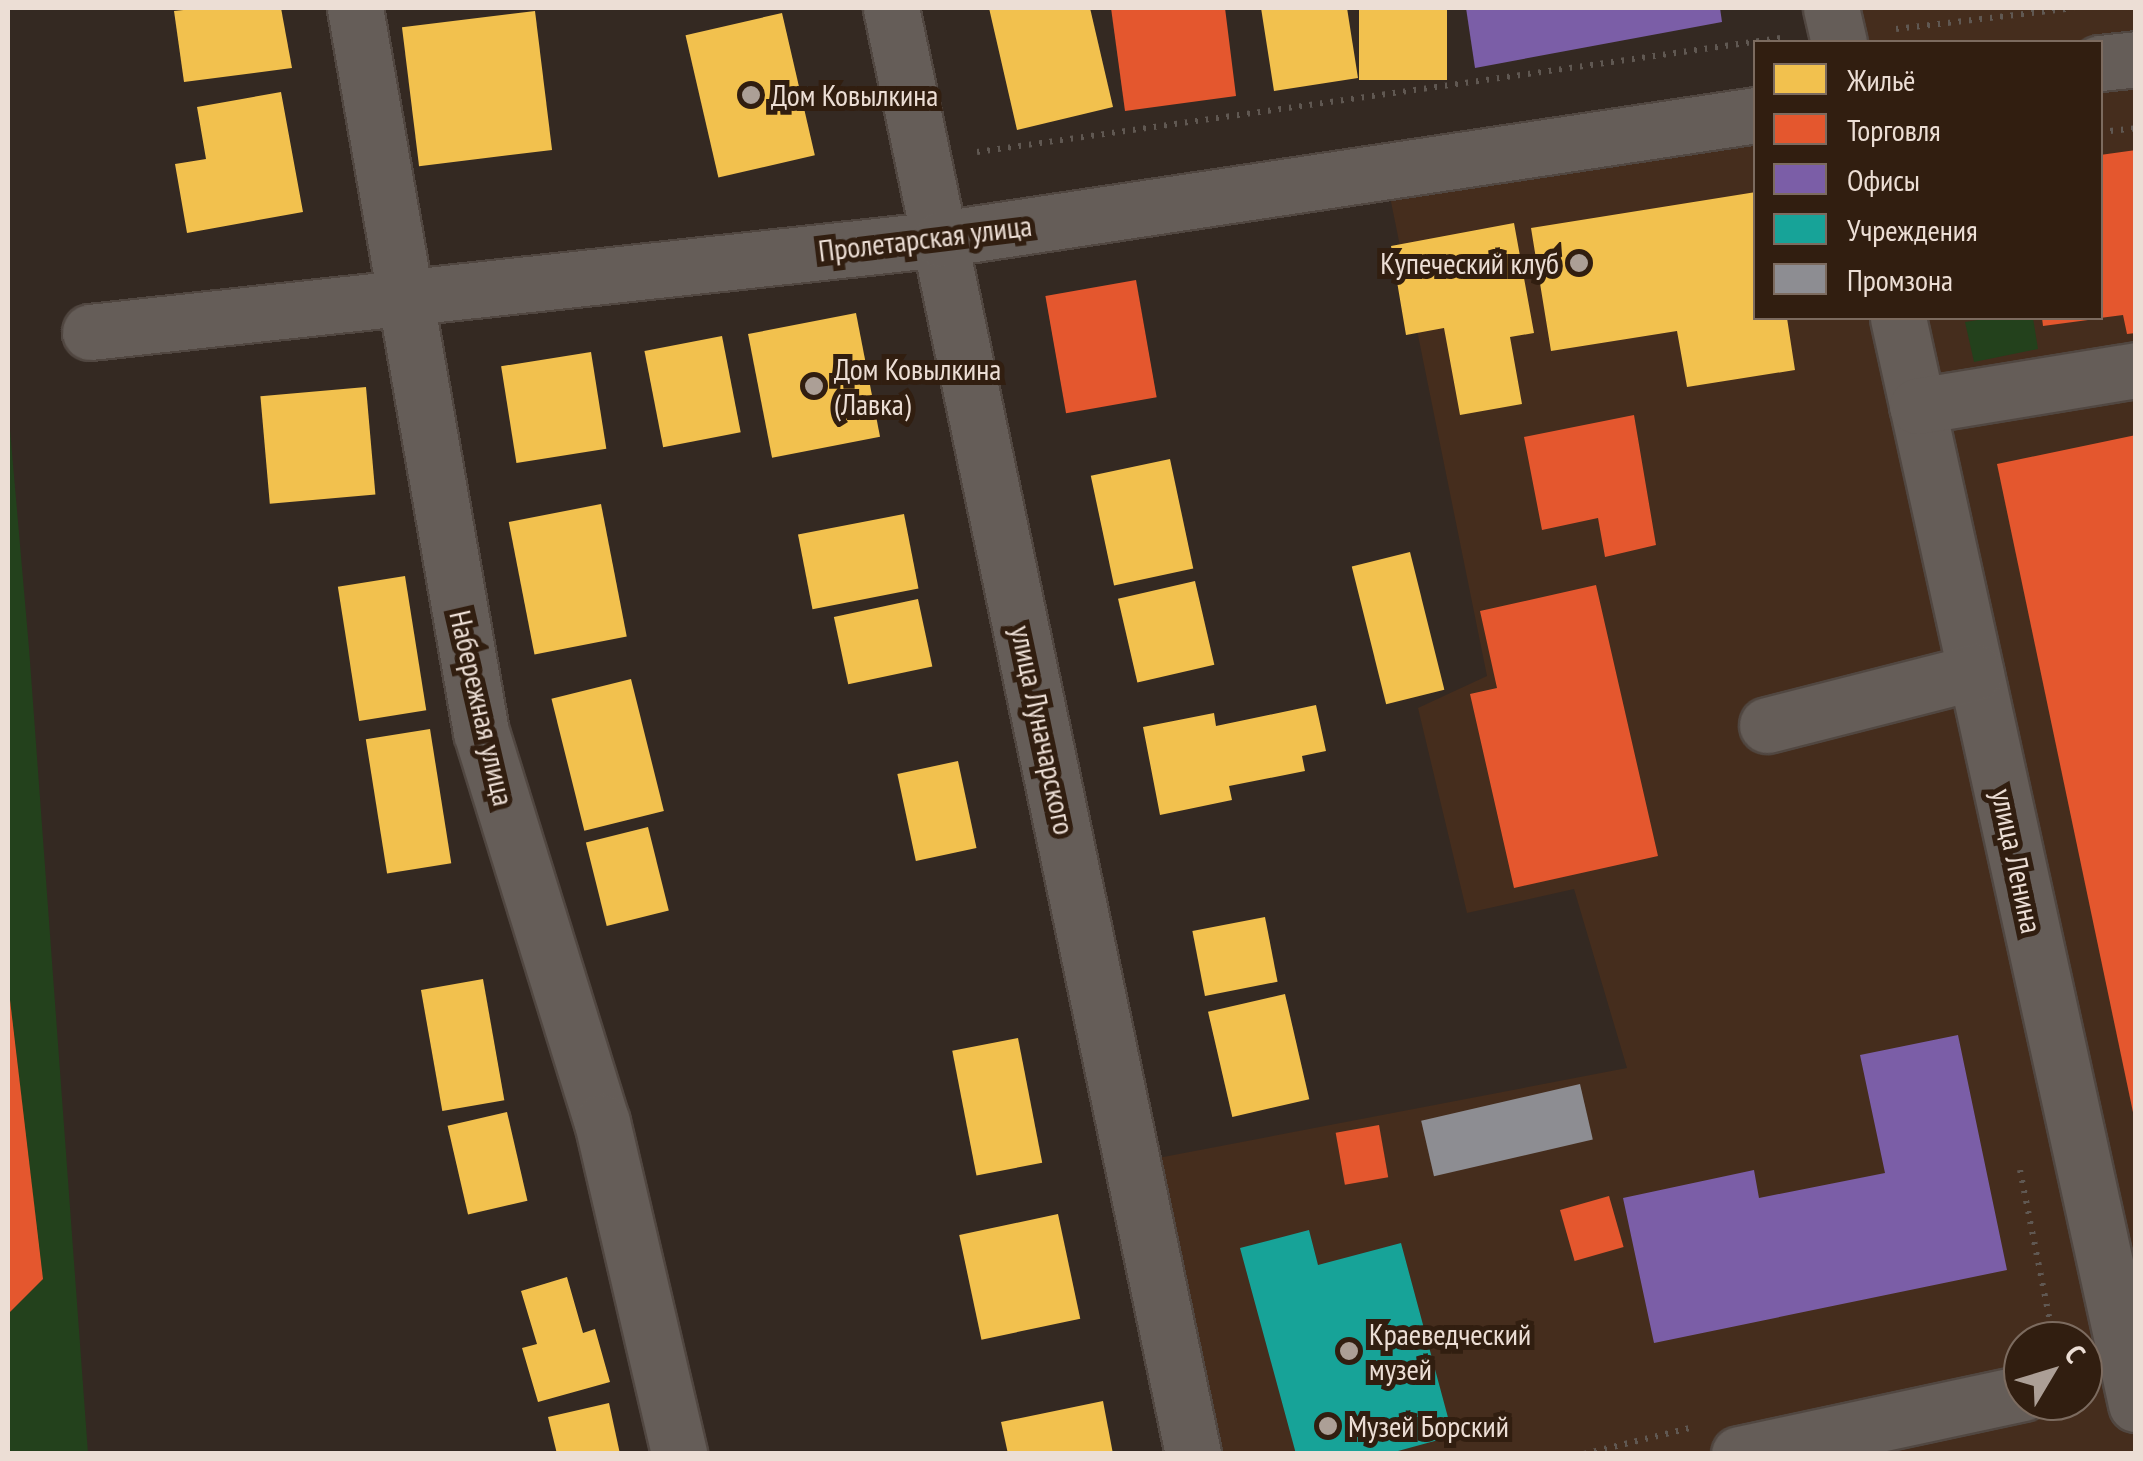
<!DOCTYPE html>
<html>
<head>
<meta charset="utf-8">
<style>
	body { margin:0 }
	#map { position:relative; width:2143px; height:1461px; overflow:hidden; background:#342922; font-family:"PT Sans Narrow",sans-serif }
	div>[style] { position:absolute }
	.built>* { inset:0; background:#452d1d }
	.green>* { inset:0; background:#23411c }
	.homes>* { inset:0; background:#f2c14e; transform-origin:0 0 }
	.shops>* { inset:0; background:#e4572e; transform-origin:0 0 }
	.offices>* { inset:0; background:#7b5ea7 }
	.public>* { inset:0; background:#17a398 }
	.industry>* { inset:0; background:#8d8d92; transform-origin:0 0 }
	.path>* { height:6px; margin-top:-3px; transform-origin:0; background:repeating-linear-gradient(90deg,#605852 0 2.5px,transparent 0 10.5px) }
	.roads { filter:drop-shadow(2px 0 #514741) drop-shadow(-2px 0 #514741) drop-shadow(0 2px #514741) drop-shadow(0 -2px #514741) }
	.minor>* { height:55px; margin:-27.5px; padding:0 27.5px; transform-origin:27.5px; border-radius:27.5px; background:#655d58 }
	.dots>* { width:28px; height:28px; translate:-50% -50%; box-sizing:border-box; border:5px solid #311e10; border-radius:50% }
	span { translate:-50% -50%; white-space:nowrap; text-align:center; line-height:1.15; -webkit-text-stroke:10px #311e10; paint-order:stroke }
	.poi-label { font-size:30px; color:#ecded5 }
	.left { translate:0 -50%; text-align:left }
	.right { translate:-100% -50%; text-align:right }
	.street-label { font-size:30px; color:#ecded5 }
	.frame { position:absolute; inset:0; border:10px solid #ecded5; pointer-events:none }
	.legend { position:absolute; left:1753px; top:40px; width:350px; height:280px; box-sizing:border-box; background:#311e10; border:2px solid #7c6b5f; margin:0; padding:12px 18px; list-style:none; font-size:30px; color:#ecded5 }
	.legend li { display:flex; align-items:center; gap:20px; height:50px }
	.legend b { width:50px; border:2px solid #7c6b5f }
	.north { position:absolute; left:2003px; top:1321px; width:100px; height:100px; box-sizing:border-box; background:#311e10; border:2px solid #7c6b5f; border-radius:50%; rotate:52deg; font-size:28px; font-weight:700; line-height:40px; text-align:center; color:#ecded5 }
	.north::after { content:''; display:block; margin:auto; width:35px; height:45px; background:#ac9f96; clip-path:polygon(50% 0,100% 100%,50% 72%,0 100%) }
</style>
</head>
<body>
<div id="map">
	<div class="built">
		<i style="clip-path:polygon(evenodd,1831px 8px,2135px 8px,2135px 1453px,1193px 1453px,1132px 1163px,1627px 1068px,1574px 889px,1467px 913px,1418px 708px,1487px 676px,1385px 172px,1755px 115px,1756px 318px,2100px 318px,2100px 42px,1839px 42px,1831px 8px,2023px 1341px,2083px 1341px,2083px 1401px,2023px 1401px,2023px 1341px)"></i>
	</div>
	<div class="green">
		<i style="clip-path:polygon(1990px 318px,2033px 318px,2038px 349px,1974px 362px,1965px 322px)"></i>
		<i style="clip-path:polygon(8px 407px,29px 648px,88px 1453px,8px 1453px)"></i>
	</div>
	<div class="homes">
		<i style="clip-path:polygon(202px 8px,281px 8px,292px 68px,184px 82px,174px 11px)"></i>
		<i style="clip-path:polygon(989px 8px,1090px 8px,1113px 107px,1017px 130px)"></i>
		<i style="clip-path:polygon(1261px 8px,1347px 8px,1358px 78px,1274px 91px)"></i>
		<i style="left:1359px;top:8px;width:88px;height:72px"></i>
		<i style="left:535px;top:11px;width:140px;height:134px;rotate:83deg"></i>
		<i style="left:782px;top:13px;width:146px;height:99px;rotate:77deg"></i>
		<i style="clip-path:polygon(281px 92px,303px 212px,187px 233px,175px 164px,206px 159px,197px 107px)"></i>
		<i style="clip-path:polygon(1756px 192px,1756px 318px,1787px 318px,1795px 370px,1687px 387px,1677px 331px,1551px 351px,1531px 228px)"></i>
		<i style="clip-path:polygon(1514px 223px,1534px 333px,1510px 337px,1522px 404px,1460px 415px,1444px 328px,1406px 335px,1391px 246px)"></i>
		<i style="left:856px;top:313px;width:126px;height:110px;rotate:79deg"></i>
		<i style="left:722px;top:336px;width:98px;height:79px;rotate:79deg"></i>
		<i style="left:591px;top:352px;width:98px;height:91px;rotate:81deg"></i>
		<i style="left:366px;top:387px;width:108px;height:106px;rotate:85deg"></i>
		<i style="left:1170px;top:459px;width:112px;height:81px;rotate:78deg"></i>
		<i style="left:601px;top:504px;width:135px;height:94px;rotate:79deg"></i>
		<i style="left:904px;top:514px;width:76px;height:108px;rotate:79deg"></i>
		<i style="left:1410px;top:552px;width:142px;height:60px;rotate:76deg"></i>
		<i style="left:405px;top:576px;width:136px;height:68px;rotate:81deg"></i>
		<i style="left:1195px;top:581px;width:86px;height:79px;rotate:77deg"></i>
		<i style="left:918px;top:599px;width:69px;height:86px;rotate:78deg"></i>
		<i style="left:631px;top:679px;width:136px;height:82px;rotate:76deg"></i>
		<i style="clip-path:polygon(1316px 705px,1326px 751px,1302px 756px,1305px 771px,1229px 786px,1232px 800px,1160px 815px,1143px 727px,1214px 713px,1216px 726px)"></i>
		<i style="left:430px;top:729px;width:136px;height:65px;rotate:81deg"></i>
		<i style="left:958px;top:761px;width:89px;height:62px;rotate:78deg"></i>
		<i style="left:648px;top:827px;width:86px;height:64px;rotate:76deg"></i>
		<i style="left:1265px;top:917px;width:66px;height:74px;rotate:79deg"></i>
		<i style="left:483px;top:979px;width:123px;height:63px;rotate:80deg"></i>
		<i style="left:1285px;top:994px;width:108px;height:79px;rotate:77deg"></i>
		<i style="left:1018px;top:1038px;width:127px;height:67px;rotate:79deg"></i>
		<i style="left:507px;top:1112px;width:91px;height:61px;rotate:77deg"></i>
		<i style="left:1058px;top:1214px;width:107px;height:101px;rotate:78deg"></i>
		<i style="clip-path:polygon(567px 1277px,583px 1333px,595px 1329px,610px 1382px,538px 1402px,522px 1348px,537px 1344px,521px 1291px)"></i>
		<i style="clip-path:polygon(1103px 1401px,1113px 1454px,1008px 1454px,1001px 1422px)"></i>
		<i style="clip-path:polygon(609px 1403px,620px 1454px,557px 1454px,548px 1417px)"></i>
	</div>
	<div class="shops">
		<i style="clip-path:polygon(1111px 8px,1225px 8px,1236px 96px,1125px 111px)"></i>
		<i style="clip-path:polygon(2136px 150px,2136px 333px,2127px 334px,2123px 315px,2100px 318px,2100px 155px)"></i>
		<i style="left:1136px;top:280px;width:119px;height:92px;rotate:80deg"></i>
		<i style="clip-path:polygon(2042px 318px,2088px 318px,2088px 320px,2043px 326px)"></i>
		<i style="clip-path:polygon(1634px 415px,1656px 545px,1605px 557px,1598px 518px,1542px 530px,1524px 437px)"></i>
		<i style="clip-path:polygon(2136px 435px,2136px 1117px,2134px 1117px,1997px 464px)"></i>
		<i style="clip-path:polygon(1596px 585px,1658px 856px,1514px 888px,1470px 694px,1497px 688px,1480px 611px)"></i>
		<i style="clip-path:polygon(8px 983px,43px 1279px,8px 1314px)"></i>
		<i style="left:1379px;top:1125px;width:53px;height:44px;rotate:80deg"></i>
		<i style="left:1609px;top:1196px;width:53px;height:51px;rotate:74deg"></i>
	</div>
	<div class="offices">
		<i style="clip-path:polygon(1466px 8px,1720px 8px,1722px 22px,1475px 68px)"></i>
		<i style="clip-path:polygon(1958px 1035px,2007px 1270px,1654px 1343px,1623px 1198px,1754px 1170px,1759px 1198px,1885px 1173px,1860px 1055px)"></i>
	</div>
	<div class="public">
		<i style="clip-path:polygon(1309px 1230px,1318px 1265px,1401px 1243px,1453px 1436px,1387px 1454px,1296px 1454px,1240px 1248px)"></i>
	</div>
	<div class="industry">
		<i style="left:1580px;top:1084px;width:57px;height:163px;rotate:77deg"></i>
	</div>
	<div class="path">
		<i style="left:1896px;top:29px;width:179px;rotate:-6.7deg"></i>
		<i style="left:2100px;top:132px;width:36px;rotate:-6deg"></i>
		<i style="left:977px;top:152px;width:812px;rotate:-8.07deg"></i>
		<i style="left:2020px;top:1170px;width:169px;rotate:78.8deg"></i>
		<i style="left:1584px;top:1454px;width:109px;rotate:-13.8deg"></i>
	</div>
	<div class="roads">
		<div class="minor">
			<i style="left:355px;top:8px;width:735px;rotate:80.13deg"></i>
			<i style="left:481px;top:732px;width:408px;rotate:72.8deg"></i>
			<i style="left:602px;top:1122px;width:341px;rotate:76.9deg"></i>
			<i style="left:891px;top:8px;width:1477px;rotate:78.2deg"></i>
			<i style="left:1831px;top:8px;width:35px;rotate:77deg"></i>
			<i style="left:2100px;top:63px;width:36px;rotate:-6deg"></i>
			<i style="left:1898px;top:318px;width:1112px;rotate:77.64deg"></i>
			<i style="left:90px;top:332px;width:856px;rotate:-6.24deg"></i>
			<i style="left:941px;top:239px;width:824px;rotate:-8.65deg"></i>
			<i style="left:1917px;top:406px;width:222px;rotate:-9.3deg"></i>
			<i style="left:1767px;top:725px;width:215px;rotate:-14.3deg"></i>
			<i style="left:1739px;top:1454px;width:290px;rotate:-12.1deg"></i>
		</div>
	</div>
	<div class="dots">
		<i style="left:751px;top:95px;background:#ac9f96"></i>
		<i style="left:1579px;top:263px;background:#ac9f96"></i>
		<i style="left:814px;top:386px;background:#ac9f96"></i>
		<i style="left:1349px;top:1351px;background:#ac9f96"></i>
		<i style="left:1328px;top:1426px;background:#ac9f96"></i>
	</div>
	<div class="poi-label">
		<span class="left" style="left:771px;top:95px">Дом Ковылкина</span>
		<span class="right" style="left:1559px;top:263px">Купеческий клуб</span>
		<span class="left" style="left:834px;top:386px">Дом Ковылкина<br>(Лавка)</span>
		<span class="left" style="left:1369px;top:1351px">Краеведческий<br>музей</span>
		<span class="left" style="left:1348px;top:1426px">Музей Борский</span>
	</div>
	<div class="street-label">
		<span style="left:925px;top:238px;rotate:-7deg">Пролетарская улица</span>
		<span style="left:482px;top:708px;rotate:77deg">Набережная улица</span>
		<span style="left:1043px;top:730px;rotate:78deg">улица Луначарского</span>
		<span style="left:2017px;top:861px;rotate:78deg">улица Ленина</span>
	</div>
	<div class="frame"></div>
	<ul class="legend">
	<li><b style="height:28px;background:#f2c14e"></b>Жильё</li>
	<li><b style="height:28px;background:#e4572e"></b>Торговля</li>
	<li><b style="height:28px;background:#7b5ea7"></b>Офисы</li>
	<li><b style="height:28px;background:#17a398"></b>Учреждения</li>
	<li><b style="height:28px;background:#8d8d92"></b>Промзона</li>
	</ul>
	<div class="north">С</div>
</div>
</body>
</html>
